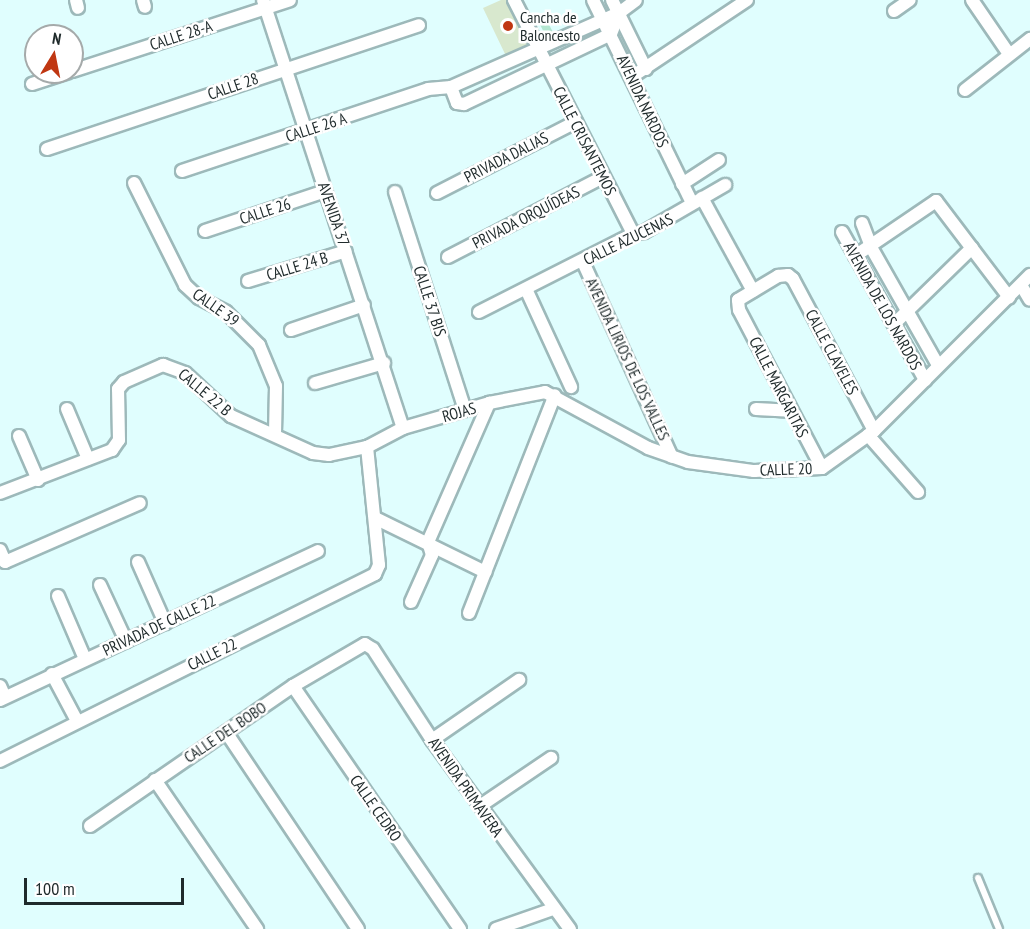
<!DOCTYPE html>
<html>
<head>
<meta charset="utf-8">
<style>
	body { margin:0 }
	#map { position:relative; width:1030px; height:929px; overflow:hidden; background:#e0fefe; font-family:"PT Sans Narrow",sans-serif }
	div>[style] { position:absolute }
	.green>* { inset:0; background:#d8e8ce }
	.building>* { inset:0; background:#b3e6d0; transform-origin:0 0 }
	.roads { filter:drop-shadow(2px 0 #9db9ba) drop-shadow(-2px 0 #9db9ba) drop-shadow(0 2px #9db9ba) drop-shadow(0 -2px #9db9ba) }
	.lane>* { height:6px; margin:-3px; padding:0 3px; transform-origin:3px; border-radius:3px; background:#fff }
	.street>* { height:12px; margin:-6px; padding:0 6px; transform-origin:6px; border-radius:6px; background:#fff }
	.dots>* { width:16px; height:16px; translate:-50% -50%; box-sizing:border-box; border:3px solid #fff; border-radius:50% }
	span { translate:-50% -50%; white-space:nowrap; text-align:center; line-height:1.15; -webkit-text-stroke:5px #fff; paint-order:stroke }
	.poi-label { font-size:16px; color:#1f2a2b }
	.left { translate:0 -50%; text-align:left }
	.street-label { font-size:16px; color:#1f2a2b }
	.north { position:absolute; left:24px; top:24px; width:60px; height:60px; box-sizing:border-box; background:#fff; border:2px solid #a5aaaa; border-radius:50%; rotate:10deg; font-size:16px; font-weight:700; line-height:24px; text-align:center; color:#1f2a2b }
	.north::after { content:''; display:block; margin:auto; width:21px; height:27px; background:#c03712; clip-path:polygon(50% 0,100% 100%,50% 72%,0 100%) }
	.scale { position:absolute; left:24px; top:878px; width:160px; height:27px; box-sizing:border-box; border:3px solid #1f2a2b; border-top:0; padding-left:8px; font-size:18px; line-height:21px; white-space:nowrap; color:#1f2a2b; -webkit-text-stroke:4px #fff; paint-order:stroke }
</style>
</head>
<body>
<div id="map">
	<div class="green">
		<i style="clip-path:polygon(501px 0,512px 0,533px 43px,506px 56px,483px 8px)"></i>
	</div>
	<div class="building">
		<i style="left:546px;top:19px;width:15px;height:8px;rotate:62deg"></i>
	</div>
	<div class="roads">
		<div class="lane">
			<i style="left:978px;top:878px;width:55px;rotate:67.6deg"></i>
		</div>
		<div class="street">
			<i style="left:76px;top:0;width:8px;rotate:76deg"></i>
			<i style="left:143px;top:0;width:7px;rotate:74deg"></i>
			<i style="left:263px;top:0;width:450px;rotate:71.9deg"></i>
			<i style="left:514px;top:0;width:263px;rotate:63deg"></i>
			<i style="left:593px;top:0;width:226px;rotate:64deg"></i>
			<i style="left:612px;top:0;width:77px;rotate:63.8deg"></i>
			<i style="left:972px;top:0;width:65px;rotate:55.6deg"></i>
			<i style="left:894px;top:11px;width:19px;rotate:-35deg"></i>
			<i style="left:619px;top:13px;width:22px;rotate:111deg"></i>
			<i style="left:611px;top:34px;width:163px;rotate:154.5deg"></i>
			<i style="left:464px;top:104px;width:7px;rotate:-172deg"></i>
			<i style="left:457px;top:103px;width:17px;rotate:-111deg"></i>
			<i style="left:451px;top:87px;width:184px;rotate:-23.8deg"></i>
			<i style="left:619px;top:13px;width:21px;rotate:-37deg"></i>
			<i style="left:72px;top:71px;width:229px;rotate:-18deg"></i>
			<i style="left:633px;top:76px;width:137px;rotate:-33.7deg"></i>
			<i style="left:32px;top:84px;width:38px;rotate:-18deg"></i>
			<i style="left:965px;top:90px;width:83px;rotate:-38.1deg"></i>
			<i style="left:47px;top:149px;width:392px;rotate:-18.4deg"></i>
			<i style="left:182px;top:171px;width:259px;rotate:-18.4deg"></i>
			<i style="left:428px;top:89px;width:23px;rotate:-5deg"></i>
			<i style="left:134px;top:183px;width:114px;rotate:63.4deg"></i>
			<i style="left:185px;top:285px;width:19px;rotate:43deg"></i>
			<i style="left:199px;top:298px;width:30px;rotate:27deg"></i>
			<i style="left:226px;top:312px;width:47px;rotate:45deg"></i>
			<i style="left:259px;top:345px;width:44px;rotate:67.5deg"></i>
			<i style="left:276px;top:386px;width:49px;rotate:91.2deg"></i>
			<i style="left:682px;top:184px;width:44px;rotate:-33deg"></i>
			<i style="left:395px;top:192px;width:229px;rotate:72.2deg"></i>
			<i style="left:437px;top:193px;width:156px;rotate:-27.1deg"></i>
			<i style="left:702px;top:198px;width:106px;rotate:61.3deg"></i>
			<i style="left:862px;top:223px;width:28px;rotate:69deg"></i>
			<i style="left:872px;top:249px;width:133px;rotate:60.4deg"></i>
			<i style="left:205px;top:231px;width:126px;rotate:-18.4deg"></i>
			<i style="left:842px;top:232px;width:170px;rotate:60.7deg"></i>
			<i style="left:855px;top:256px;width:98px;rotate:-34.2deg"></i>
			<i style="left:936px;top:201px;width:121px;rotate:52.8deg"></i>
			<i style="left:448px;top:257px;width:174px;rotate:-27.3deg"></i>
			<i style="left:583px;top:262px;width:214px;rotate:65.5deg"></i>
			<i style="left:248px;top:281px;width:102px;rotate:-17deg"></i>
			<i style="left:1021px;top:285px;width:17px;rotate:59deg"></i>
			<i style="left:526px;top:289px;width:108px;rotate:65.3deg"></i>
			<i style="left:479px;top:312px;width:173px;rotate:-26.9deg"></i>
			<i style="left:633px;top:234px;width:11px;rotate:-10deg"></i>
			<i style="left:644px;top:232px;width:94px;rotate:-30.1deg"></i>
			<i style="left:894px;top:324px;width:109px;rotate:-44.3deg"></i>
			<i style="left:291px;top:330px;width:77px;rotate:-18.9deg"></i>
			<i style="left:315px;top:383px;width:72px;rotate:-16.2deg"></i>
			<i style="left:67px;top:409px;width:54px;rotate:67.2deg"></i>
			<i style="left:756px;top:409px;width:34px;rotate:3deg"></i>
			<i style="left:868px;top:435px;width:76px;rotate:48.7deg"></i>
			<i style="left:19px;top:436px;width:48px;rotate:66.6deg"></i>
			<i style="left:822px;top:468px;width:178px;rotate:-117.7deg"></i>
			<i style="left:739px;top:310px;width:10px;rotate:-96deg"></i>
			<i style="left:738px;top:300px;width:47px;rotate:-31deg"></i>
			<i style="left:778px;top:276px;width:10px;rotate:-6deg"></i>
			<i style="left:788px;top:275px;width:6px;rotate:39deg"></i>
			<i style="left:793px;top:279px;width:172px;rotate:61.9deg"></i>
			<i style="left:0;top:493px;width:120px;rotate:-21deg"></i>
			<i style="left:112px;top:450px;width:12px;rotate:-55deg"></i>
			<i style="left:119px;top:440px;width:51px;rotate:-91.1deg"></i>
			<i style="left:118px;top:389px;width:9px;rotate:-49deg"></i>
			<i style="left:124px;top:382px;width:43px;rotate:-23.6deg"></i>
			<i style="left:163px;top:365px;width:23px;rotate:20deg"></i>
			<i style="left:185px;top:373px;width:63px;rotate:43.1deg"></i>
			<i style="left:231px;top:416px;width:90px;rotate:24.3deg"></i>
			<i style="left:313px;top:453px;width:16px;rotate:7deg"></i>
			<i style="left:329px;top:455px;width:39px;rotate:-12deg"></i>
			<i style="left:367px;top:447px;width:41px;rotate:-27.8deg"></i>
			<i style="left:403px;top:428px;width:90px;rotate:-16.2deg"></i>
			<i style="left:489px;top:403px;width:57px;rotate:-11.1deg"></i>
			<i style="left:545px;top:392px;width:117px;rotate:28.5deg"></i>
			<i style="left:648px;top:448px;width:42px;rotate:19.3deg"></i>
			<i style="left:688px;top:462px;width:67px;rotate:7.8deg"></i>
			<i style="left:754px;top:471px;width:68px;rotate:-2.5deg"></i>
			<i style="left:822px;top:468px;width:64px;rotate:-35.4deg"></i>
			<i style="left:874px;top:431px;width:221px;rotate:-45deg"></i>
			<i style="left:375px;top:518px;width:123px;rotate:26.1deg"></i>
			<i style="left:0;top:550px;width:13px;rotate:67deg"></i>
			<i style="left:5px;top:562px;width:147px;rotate:-23.6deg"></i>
			<i style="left:138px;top:562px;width:67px;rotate:66.1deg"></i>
			<i style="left:100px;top:585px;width:62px;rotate:65.1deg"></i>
			<i style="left:58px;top:596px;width:69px;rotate:66.8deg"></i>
			<i style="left:411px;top:602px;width:51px;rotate:-65.9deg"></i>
			<i style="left:432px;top:555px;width:14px;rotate:-107deg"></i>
			<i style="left:428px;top:542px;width:152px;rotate:-66.3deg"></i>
			<i style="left:469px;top:613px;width:234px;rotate:-68.5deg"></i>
			<i style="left:52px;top:674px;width:53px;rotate:62deg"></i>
			<i style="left:0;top:686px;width:12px;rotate:66deg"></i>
			<i style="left:293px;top:686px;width:295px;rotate:55.5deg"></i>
			<i style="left:0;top:700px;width:351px;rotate:-25.1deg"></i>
			<i style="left:226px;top:732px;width:237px;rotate:56.2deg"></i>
			<i style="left:432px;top:740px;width:106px;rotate:-34.6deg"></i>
			<i style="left:0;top:761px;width:419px;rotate:-26.5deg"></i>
			<i style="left:375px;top:574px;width:10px;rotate:-66deg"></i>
			<i style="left:379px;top:565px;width:119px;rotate:-95.8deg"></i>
			<i style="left:155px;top:780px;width:181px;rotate:55.6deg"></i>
			<i style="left:480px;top:806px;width:86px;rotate:-34.1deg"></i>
			<i style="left:90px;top:826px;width:247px;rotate:-34.6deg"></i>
			<i style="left:293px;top:686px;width:83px;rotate:-30.3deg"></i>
			<i style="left:365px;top:644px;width:9px;rotate:32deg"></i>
			<i style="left:373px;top:649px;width:108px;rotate:57deg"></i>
			<i style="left:432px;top:740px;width:234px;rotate:53.9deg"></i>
			<i style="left:496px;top:929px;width:60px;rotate:-19.3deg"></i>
		</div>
	</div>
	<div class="dots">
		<i style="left:508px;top:26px;background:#c03712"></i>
	</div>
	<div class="poi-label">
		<span class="left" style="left:520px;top:26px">Cancha de<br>Baloncesto</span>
	</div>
	<div class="street-label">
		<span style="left:181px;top:35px;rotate:-18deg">CALLE 28-A</span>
		<span style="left:233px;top:86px;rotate:-19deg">CALLE 28</span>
		<span style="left:643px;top:101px;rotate:65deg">AVENIDA NARDOS</span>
		<span style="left:316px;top:127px;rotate:-18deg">CALLE 26 A</span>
		<span style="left:585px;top:141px;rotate:63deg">CALLE CRISANTEMOS</span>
		<span style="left:506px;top:157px;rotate:-27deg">PRIVADA DALIAS</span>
		<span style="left:265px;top:211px;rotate:-18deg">CALLE 26</span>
		<span style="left:334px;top:214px;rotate:71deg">AVENIDA 37</span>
		<span style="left:526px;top:217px;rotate:-27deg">PRIVADA ORQUÍDEAS</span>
		<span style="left:628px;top:239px;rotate:-26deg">CALLE AZUCENAS</span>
		<span style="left:297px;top:266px;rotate:-17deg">CALLE 24 B</span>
		<span style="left:430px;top:301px;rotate:72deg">CALLE 37 BIS</span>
		<span style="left:883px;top:306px;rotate:61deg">AVENIDA DE LOS NARDOS</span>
		<span style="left:216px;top:307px;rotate:35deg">CALLE 39</span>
		<span style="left:832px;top:352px;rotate:62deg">CALLE CLAVELES</span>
		<span style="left:628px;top:359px;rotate:65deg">AVENIDA LIRIOS DE LOS VALLES</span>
		<span style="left:779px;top:387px;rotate:63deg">CALLE MARGARITAS</span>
		<span style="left:205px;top:392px;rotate:40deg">CALLE 22 B</span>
		<span style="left:459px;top:412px;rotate:-16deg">ROJAS</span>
		<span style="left:786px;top:469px;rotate:-2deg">CALLE 20</span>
		<span style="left:159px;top:625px;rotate:-25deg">PRIVADA DE CALLE 22</span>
		<span style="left:212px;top:654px;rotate:-26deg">CALLE 22</span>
		<span style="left:225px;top:732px;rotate:-34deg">CALLE DEL BOBO</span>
		<span style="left:466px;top:787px;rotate:55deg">AVENIDA PRIMAVERA</span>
		<span style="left:376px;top:808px;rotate:55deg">CALLE CEDRO</span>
	</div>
	<div class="north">N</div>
	<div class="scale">100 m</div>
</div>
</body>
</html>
